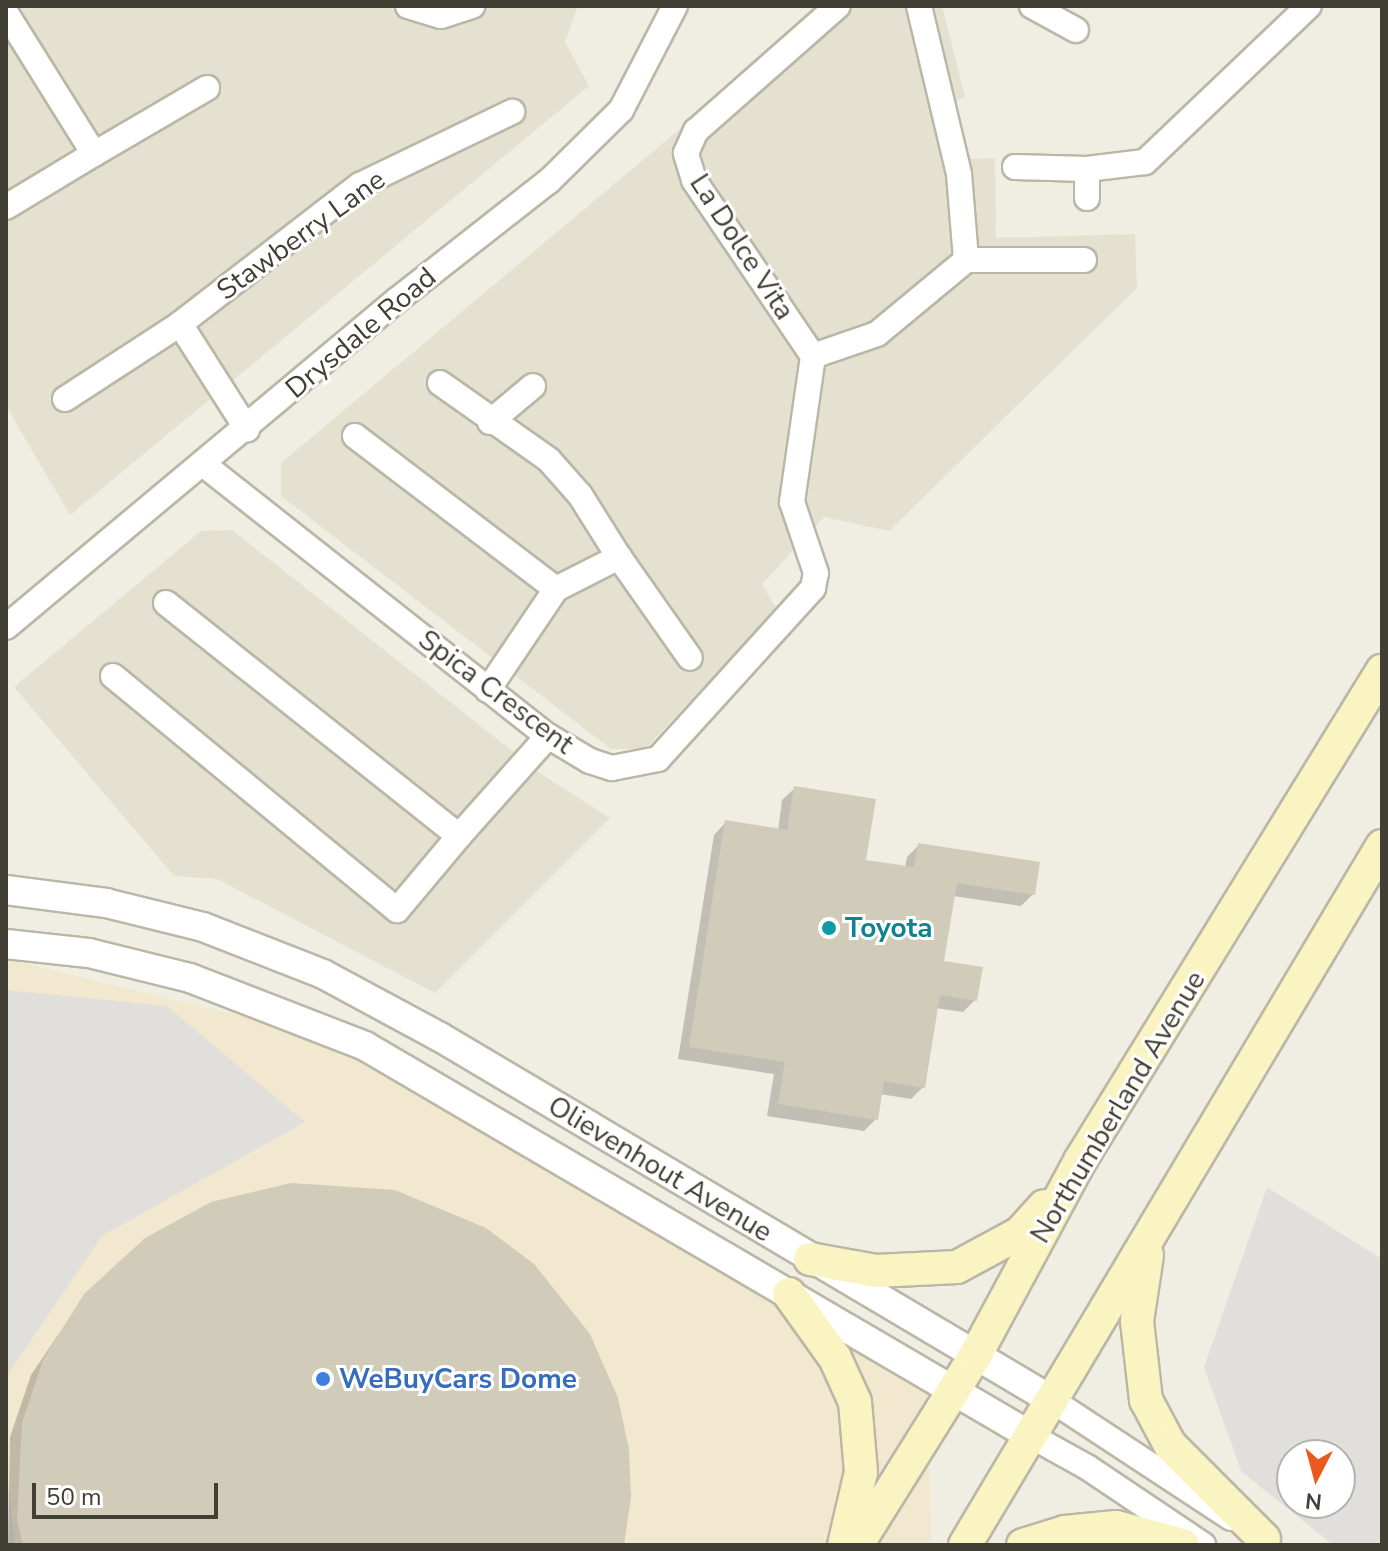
<!DOCTYPE html>
<html>
<head>
<meta charset="utf-8">
<style>
	body { margin:0 }
	#map { position:relative; width:1388px; height:1551px; overflow:hidden; background:#f0eee3; font-family:"Nunito Sans",sans-serif }
	div>[style] { position:absolute }
	.residential>* { inset:0; background:#e4e1d1 }
	.commercial>* { inset:0; background:#f2e8cf }
	.parking>* { inset:0; background:#e1dfdb }
	.shadow>* { inset:0; background:#0003 }
	.building>* { inset:0; background:#d1cbb9 }
	.roads { filter:drop-shadow(2px 0 #bbb7a7) drop-shadow(-2px 0 #bbb7a7) drop-shadow(0 2px #bbb7a7) drop-shadow(0 -2px #bbb7a7) }
	.minor>* { height:24px; margin:-12px; padding:0 12px; transform-origin:12px; border-radius:12px; background:#fff }
	.tertiary>* { height:28px; margin:-14px; padding:0 14px; transform-origin:14px; border-radius:14px; background:#fff }
	.secondary>* { height:32px; margin:-16px; padding:0 16px; transform-origin:16px; border-radius:16px; background:#faf4c3 }
	.dots>* { width:22px; height:22px; translate:-50% -50%; box-sizing:border-box; border:4px solid #fff; border-radius:50% }
	span { translate:-50% -50%; white-space:nowrap; text-align:center; line-height:1.15; -webkit-text-stroke:6px #fff; paint-order:stroke }
	.street-label { font-size:28px; color:#413e34 }
	.culture-label { font-size:28px; color:#0d838f; font-weight:700 }
	.left { translate:0 -50%; text-align:left }
	.shop-label { font-size:28px; color:#366cbe; font-weight:700 }
	.frame { position:absolute; inset:0; border:8px solid #413e34; pointer-events:none }
	.north { position:absolute; left:1276px; top:1439px; width:80px; height:80px; box-sizing:border-box; background:#fff; border:2px solid #b3b2ae; border-radius:50%; rotate:186deg; font-size:22px; font-weight:700; line-height:32px; text-align:center; color:#413e34 }
	.north::after { content:''; display:block; margin:auto; width:28px; height:36px; background:#ea5a20; clip-path:polygon(50% 0,100% 100%,50% 72%,0 100%) }
	.scale { position:absolute; left:32px; top:1483px; width:186px; height:36px; box-sizing:border-box; border:4px solid #413e34; border-top:0; padding-left:10px; font-size:24px; line-height:28px; white-space:nowrap; color:#413e34; -webkit-text-stroke:6px #fff; paint-order:stroke }
</style>
</head>
<body>
<div id="map">
	<div class="residential">
		<i style="clip-path:polygon(6px 6px,578px 6px,565px 42px,589px 86px,70px 515px,6px 406px)"></i>
		<i style="clip-path:polygon(827px 6px,942px 6px,965px 97px,954px 101px,970px 159px,995px 158px,996px 238px,1135px 234px,1137px 288px,889px 531px,824px 517px,762px 584px,777px 609px,645px 749px,611px 749px,281px 496px,281px 463px)"></i>
		<i style="clip-path:polygon(232px 530px,544px 776px,610px 818px,435px 993px,217px 879px,174px 876px,14px 687px,201px 531px)"></i>
	</div>
	<div class="commercial">
		<i style="clip-path:polygon(6px 959px,307px 1032px,928px 1392px,931px 1545px,6px 1545px)"></i>
	</div>
	<div class="parking">
		<i style="clip-path:polygon(6px 990px,167px 1006px,305px 1122px,102px 1236px,6px 1377px)"></i>
		<i style="clip-path:polygon(evenodd,1267px 1187px,1382px 1259px,1382px 1545px,1333px 1545px,1241px 1471px,1204px 1367px,1267px 1187px,1292px 1455px,1340px 1455px,1340px 1503px,1292px 1503px,1292px 1455px)"></i>
		<i style="clip-path:polygon(6px 1462px,15px 1545px,6px 1545px)"></i>
	</div>
	<div class="shadow">
		<i style="clip-path:polygon(795px 788px,864px 861px,905px 868px,907px 857px,919px 845px,1033px 894px,1021px 906px,953px 896px,942px 963px,975px 1000px,963px 1012px,936px 1008px,923px 1087px,911px 1099px,880px 1094px,876px 1119px,864px 1131px,767px 1116px,774px 1074px,678px 1059px,714px 835px,726px 822px,778px 831px,782px 800px)"></i>
		<i style="clip-path:polygon(85px 1295px,622px 1545px,8px 1545px,10px 1437px,31px 1375px)"></i>
	</div>
	<div class="building">
		<i style="clip-path:polygon(794px 786px,876px 799px,866px 860px,914px 867px,918px 843px,1040px 862px,1035px 895px,957px 883px,944px 961px,983px 967px,977px 1001px,940px 995px,925px 1088px,884px 1081px,878px 1120px,778px 1104px,785px 1062px,689px 1047px,725px 820px,787px 830px)"></i>
		<i style="clip-path:polygon(291px 1183px,395px 1190px,486px 1228px,534px 1264px,590px 1334px,618px 1398px,629px 1449px,631px 1498px,624px 1545px,23px 1545px,17px 1520px,22px 1423px,43px 1360px,84px 1294px,145px 1238px,211px 1202px)"></i>
	</div>
	<div class="roads">
		<div class="minor">
			<i style="left:408px;top:6px;width:34px;rotate:17deg"></i>
			<i style="left:441px;top:16px;width:33px;rotate:-18deg"></i>
			<i style="left:919px;top:6px;width:173px;rotate:76.6deg"></i>
			<i style="left:959px;top:174px;width:86px;rotate:85.3deg"></i>
			<i style="left:1032px;top:6px;width:50px;rotate:28.6deg"></i>
			<i style="left:6px;top:13px;width:166px;rotate:58deg"></i>
			<i style="left:94px;top:154px;width:131px;rotate:-30.3deg"></i>
			<i style="left:1015px;top:167px;width:72px;rotate:1.6deg"></i>
			<i style="left:1087px;top:169px;width:58px;rotate:-6.9deg"></i>
			<i style="left:1145px;top:162px;width:226px;rotate:-43.6deg"></i>
			<i style="left:1087px;top:198px;width:29px;rotate:-90deg"></i>
			<i style="left:6px;top:207px;width:103px;rotate:-31.1deg"></i>
			<i style="left:966px;top:260px;width:118px"></i>
			<i style="left:180px;top:324px;width:125px;rotate:57.5deg"></i>
			<i style="left:813px;top:356px;width:68px;rotate:-19deg"></i>
			<i style="left:877px;top:334px;width:116px;rotate:-39.7deg"></i>
			<i style="left:440px;top:383px;width:133px;rotate:35.2deg"></i>
			<i style="left:549px;top:460px;width:47px;rotate:48.5deg"></i>
			<i style="left:580px;top:495px;width:73px;rotate:57.8deg"></i>
			<i style="left:65px;top:399px;width:137px;rotate:-33.1deg"></i>
			<i style="left:180px;top:324px;width:227px;rotate:-37.7deg"></i>
			<i style="left:360px;top:185px;width:169px;rotate:-25.7deg"></i>
			<i style="left:490px;top:422px;width:56px;rotate:-39.9deg"></i>
			<i style="left:355px;top:436px;width:253px;rotate:37.3deg"></i>
			<i style="left:556px;top:589px;width:122px;rotate:124deg"></i>
			<i style="left:203px;top:464px;width:439px;rotate:38.3deg"></i>
			<i style="left:548px;top:736px;width:49px;rotate:30.8deg"></i>
			<i style="left:590px;top:761px;width:23px;rotate:18deg"></i>
			<i style="left:612px;top:768px;width:47px;rotate:-11.1deg"></i>
			<i style="left:658px;top:759px;width:231px;rotate:-47.8deg"></i>
			<i style="left:813px;top:588px;width:15px;rotate:-79deg"></i>
			<i style="left:816px;top:573px;width:75px;rotate:-108.7deg"></i>
			<i style="left:792px;top:502px;width:148px;rotate:-81.8deg"></i>
			<i style="left:813px;top:356px;width:212px;rotate:-124.1deg"></i>
			<i style="left:694px;top:180px;width:28px;rotate:-107deg"></i>
			<i style="left:686px;top:153px;width:24px;rotate:-66deg"></i>
			<i style="left:696px;top:131px;width:189px;rotate:-41.4deg"></i>
			<i style="left:556px;top:589px;width:71px;rotate:-26.9deg"></i>
			<i style="left:619px;top:557px;width:123px;rotate:54.9deg"></i>
			<i style="left:166px;top:603px;width:374px;rotate:38.5deg"></i>
			<i style="left:459px;top:836px;width:134px;rotate:-48.3deg"></i>
			<i style="left:6px;top:627px;width:510px;rotate:-39.91deg"></i>
			<i style="left:397px;top:300px;width:193px;rotate:-38.1deg"></i>
			<i style="left:549px;top:181px;width:101px;rotate:-44.6deg"></i>
			<i style="left:621px;top:110px;width:117px;rotate:-62.6deg"></i>
			<i style="left:113px;top:676px;width:368px;rotate:39.5deg"></i>
			<i style="left:397px;top:910px;width:97px;rotate:-50deg"></i>
			<i style="left:1053px;top:1401px;width:213px;rotate:33.3deg"></i>
			<i style="left:1031px;top:1436px;width:64px;rotate:29deg"></i>
			<i style="left:1087px;top:1467px;width:140px;rotate:33.9deg"></i>
		</div>
		<div class="tertiary">
			<i style="left:6px;top:890px;width:101px;rotate:7.4deg"></i>
			<i style="left:106px;top:903px;width:100px;rotate:13.9deg"></i>
			<i style="left:203px;top:927px;width:129px;rotate:21.4deg"></i>
			<i style="left:323px;top:974px;width:133px;rotate:28.3deg"></i>
			<i style="left:440px;top:1037px;width:713px;rotate:30.7deg"></i>
			<i style="left:6px;top:944px;width:83px;rotate:6.2deg"></i>
			<i style="left:89px;top:953px;width:104px;rotate:13.9deg"></i>
			<i style="left:190px;top:978px;width:188px;rotate:21.2deg"></i>
			<i style="left:365px;top:1046px;width:772px;rotate:30.35deg"></i>
		</div>
		<div class="secondary">
			<i style="left:1147px;top:1255px;width:67px;rotate:98.6deg"></i>
			<i style="left:1137px;top:1321px;width:80px;rotate:83.5deg"></i>
			<i style="left:1146px;top:1400px;width:51px;rotate:61.9deg"></i>
			<i style="left:1170px;top:1445px;width:133px;rotate:45deg"></i>
			<i style="left:810px;top:1259px;width:67px;rotate:10.3deg"></i>
			<i style="left:876px;top:1271px;width:81px;rotate:-2.8deg"></i>
			<i style="left:957px;top:1267px;width:72px;rotate:-28.4deg"></i>
			<i style="left:1020px;top:1233px;width:36px;rotate:-48deg"></i>
			<i style="left:789px;top:1294px;width:79px;rotate:54.3deg"></i>
			<i style="left:835px;top:1358px;width:48px;rotate:65.6deg"></i>
			<i style="left:855px;top:1402px;width:70px;rotate:85.1deg"></i>
			<i style="left:861px;top:1472px;width:75px;rotate:103.1deg"></i>
			<i style="left:857px;top:1545px;width:223px;rotate:-58deg"></i>
			<i style="left:975px;top:1356px;width:221px;rotate:-61.7deg"></i>
			<i style="left:1080px;top:1161px;width:576px;rotate:-58.35deg"></i>
			<i style="left:965px;top:1545px;width:814px;rotate:-59.18deg"></i>
			<i style="left:1023px;top:1545px;width:44px;rotate:-17.2deg"></i>
			<i style="left:1065px;top:1532px;width:51px;rotate:-5.6deg"></i>
			<i style="left:1116px;top:1527px;width:69px;rotate:15deg"></i>
		</div>
	</div>
	<div class="dots">
		<i style="left:829px;top:928px;background:#0f9aa8"></i>
		<i style="left:323px;top:1379px;background:#3f7fe0"></i>
	</div>
	<div class="street-label">
		<span style="left:301px;top:235px;rotate:-36deg">Stawberry Lane</span>
		<span style="left:742px;top:247px;rotate:57deg">La Dolce Vita</span>
		<span style="left:361px;top:333px;rotate:-40deg">Drysdale Road</span>
		<span style="left:496px;top:692px;rotate:37deg">Spica Crescent</span>
		<span style="left:1118px;top:1107px;rotate:-59deg">Northumberland Avenue</span>
		<span style="left:660px;top:1169px;rotate:31deg">Olievenhout Avenue</span>
	</div>
	<div class="culture-label">
		<span class="left" style="left:845px;top:928px">Toyota</span>
	</div>
	<div class="shop-label">
		<span class="left" style="left:339px;top:1379px">WeBuyCars Dome</span>
	</div>
	<div class="frame"></div>
	<div class="north">N</div>
	<div class="scale">50 m</div>
</div>
</body>
</html>
